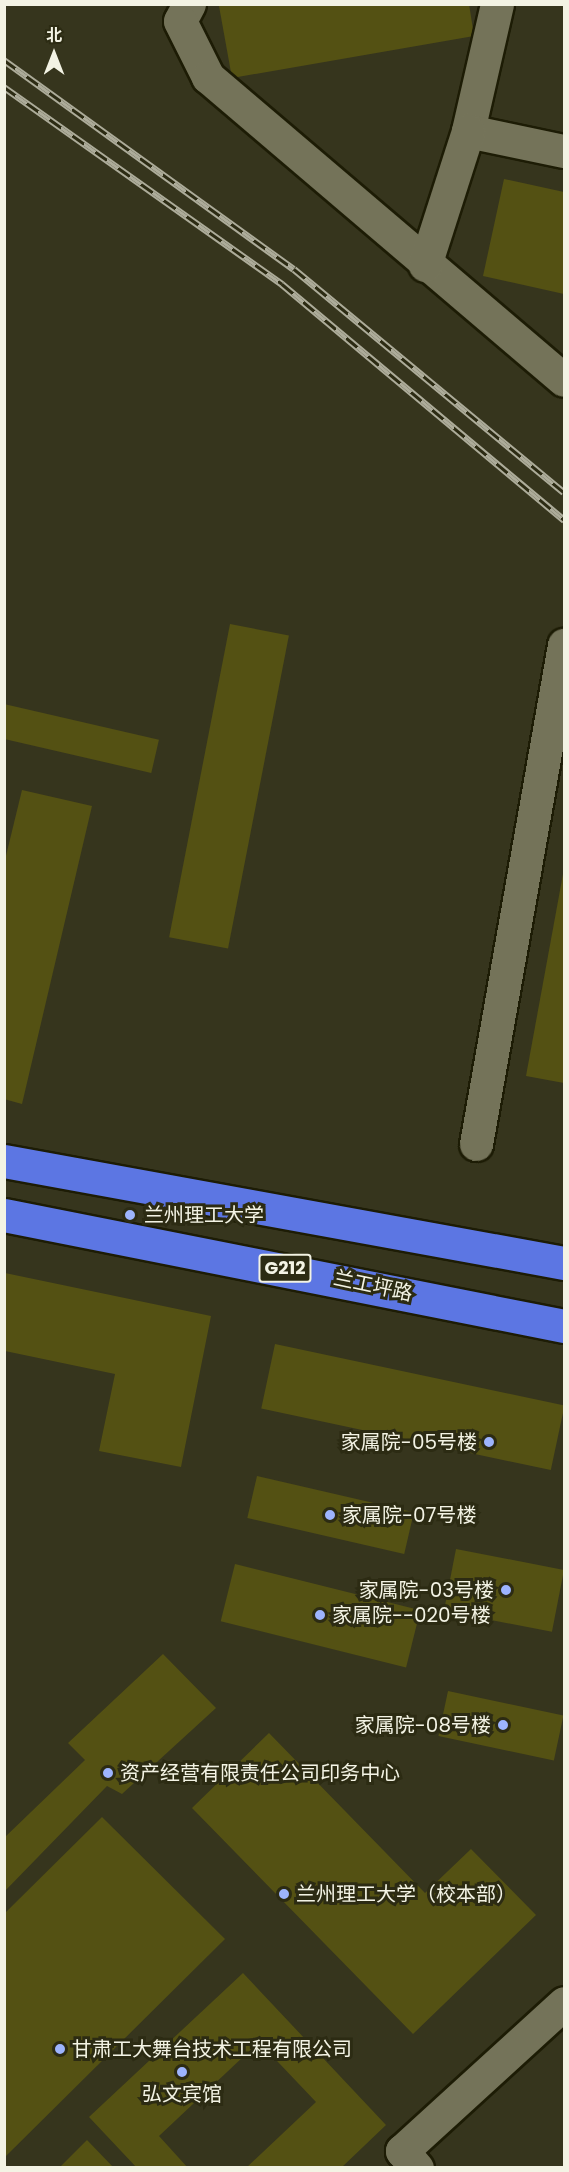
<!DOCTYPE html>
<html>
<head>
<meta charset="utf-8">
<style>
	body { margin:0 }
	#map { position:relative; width:569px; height:2172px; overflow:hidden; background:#36351d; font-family:Poppins,"Noto Sans SC",sans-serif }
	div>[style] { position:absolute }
	.building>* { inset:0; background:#545113; transform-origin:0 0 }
	.roads { filter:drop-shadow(2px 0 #1d1c05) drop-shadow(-2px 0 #1d1c05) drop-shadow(0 2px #1d1c05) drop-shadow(0 -2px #1d1c05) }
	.minor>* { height:33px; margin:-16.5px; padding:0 16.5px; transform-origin:16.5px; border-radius:16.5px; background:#747359 }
	.highway>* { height:33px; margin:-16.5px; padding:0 16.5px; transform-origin:16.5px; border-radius:16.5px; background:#5c76e3 }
	.rail>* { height:7px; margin-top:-3.5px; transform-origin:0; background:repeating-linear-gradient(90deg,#2c2b13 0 14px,#adac9a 0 28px); box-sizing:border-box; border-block:2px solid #adac9a }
	.dots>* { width:16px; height:16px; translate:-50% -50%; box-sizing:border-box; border:3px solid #2c2b13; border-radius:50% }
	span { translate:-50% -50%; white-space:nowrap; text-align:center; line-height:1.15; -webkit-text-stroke:6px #2c2b13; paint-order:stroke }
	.shield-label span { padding:2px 4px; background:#2c2b13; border:2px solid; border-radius:4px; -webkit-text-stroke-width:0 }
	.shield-label { font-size:18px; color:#f3f3e4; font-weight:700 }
	.poi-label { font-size:20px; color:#f3f3e4 }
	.left { translate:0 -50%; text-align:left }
	.right { translate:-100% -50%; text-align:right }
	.street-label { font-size:20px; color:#f3f3e4 }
	.frame { position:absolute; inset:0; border:6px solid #f3f3e4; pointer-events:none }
	.north { position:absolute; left:24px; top:24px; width:60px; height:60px; -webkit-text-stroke:4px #2c2b13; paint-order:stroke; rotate:0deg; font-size:16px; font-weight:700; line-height:24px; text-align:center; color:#f3f3e4 }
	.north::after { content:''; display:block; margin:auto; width:21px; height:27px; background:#f3f3e4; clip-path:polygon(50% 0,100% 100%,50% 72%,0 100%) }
</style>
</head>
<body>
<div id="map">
	<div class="building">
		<i style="clip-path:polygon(227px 4px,469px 4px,474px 36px,232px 78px,219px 6px)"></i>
		<i style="clip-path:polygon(504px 179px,564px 192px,564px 294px,483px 276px)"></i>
		<i style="left:230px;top:624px;width:60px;height:319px;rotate:11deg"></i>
		<i style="left:4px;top:704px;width:159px;height:34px;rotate:13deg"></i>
		<i style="clip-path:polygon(22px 790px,92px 806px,22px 1104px,4px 1099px,4px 864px)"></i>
		<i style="clip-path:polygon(563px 874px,564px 874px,564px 1083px,526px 1076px)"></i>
		<i style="clip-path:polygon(5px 1273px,211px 1316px,181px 1467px,99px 1451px,115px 1374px,5px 1351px)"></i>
		<i style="left:275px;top:1344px;width:296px;height:66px;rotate:12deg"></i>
		<i style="left:257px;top:1476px;width:161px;height:43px;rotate:13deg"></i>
		<i style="left:456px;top:1549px;width:110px;height:63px;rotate:11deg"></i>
		<i style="left:235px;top:1564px;width:191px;height:59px;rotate:14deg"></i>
		<i style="clip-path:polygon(163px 1654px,216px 1708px,122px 1794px,107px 1786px,4px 1892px,4px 1838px,85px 1760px,68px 1743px)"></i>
		<i style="left:448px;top:1691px;width:118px;height:46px;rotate:12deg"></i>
		<i style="clip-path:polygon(269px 1733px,425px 1893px,471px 1849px,536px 1915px,413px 2034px,192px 1808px)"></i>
		<i style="clip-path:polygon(102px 1817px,225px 1939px,4px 2158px,4px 1914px)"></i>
		<i style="clip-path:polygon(243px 1973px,386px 2125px,341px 2168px,246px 2168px,316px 2102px,259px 2042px,159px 2136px,188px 2168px,137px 2168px,89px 2117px)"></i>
		<i style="clip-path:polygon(87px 2140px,114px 2168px,59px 2168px)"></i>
	</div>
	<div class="roads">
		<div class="minor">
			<i style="left:189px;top:4px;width:19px;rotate:118deg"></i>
			<i style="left:180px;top:21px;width:63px;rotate:63.4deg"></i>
			<i style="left:208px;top:77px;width:467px;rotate:40.4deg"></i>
			<i style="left:497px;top:4px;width:130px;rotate:102.9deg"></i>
			<i style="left:468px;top:131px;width:98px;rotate:11.8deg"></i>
			<i style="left:425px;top:265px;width:141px;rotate:-72.2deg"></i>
			<i style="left:476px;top:1144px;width:507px;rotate:-80deg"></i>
			<i style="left:417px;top:2168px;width:23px;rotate:-131deg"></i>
			<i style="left:402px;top:2151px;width:219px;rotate:-42.4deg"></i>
		</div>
		<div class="highway">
			<i style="left:4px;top:1161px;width:569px;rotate:10.32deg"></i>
			<i style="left:4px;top:1215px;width:571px;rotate:11.21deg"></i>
		</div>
	</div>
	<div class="rail">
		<i style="left:4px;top:60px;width:357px;rotate:35.8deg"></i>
		<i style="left:294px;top:269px;width:350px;rotate:39.6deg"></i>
		<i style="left:4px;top:87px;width:341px;rotate:35.3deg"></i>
		<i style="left:282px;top:284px;width:368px;rotate:39.9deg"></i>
	</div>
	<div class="dots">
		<i style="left:130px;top:1215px;background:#9db4fd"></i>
		<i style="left:489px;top:1442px;background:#9db4fd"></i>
		<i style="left:330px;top:1515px;background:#9db4fd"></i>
		<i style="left:506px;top:1590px;background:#9db4fd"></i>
		<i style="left:320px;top:1615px;background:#9db4fd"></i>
		<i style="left:503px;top:1725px;background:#9db4fd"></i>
		<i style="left:108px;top:1773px;background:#9db4fd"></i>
		<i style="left:284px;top:1894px;background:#9db4fd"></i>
		<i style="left:60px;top:2049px;background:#9db4fd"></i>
		<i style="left:182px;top:2072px;background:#9db4fd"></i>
	</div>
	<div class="shield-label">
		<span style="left:285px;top:1268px">G212</span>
	</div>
	<div class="poi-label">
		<span class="left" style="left:144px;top:1215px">兰州理工大学</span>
		<span class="right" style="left:477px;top:1442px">家属院-05号楼</span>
		<span class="left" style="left:342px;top:1515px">家属院-07号楼</span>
		<span class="right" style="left:494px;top:1590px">家属院-03号楼</span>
		<span class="left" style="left:332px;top:1615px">家属院--020号楼</span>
		<span class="right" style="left:491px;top:1725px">家属院-08号楼</span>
		<span class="left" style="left:120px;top:1773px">资产经营有限责任公司印务中心</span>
		<span class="left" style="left:296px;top:1894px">兰州理工大学（校本部）</span>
		<span class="left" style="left:72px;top:2049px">甘肃工大舞台技术工程有限公司</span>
		<span style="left:182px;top:2094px">弘文宾馆</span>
	</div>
	<div class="street-label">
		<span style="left:373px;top:1286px;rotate:12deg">兰工坪路</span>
	</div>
	<div class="frame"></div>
	<div class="north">北</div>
</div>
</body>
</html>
